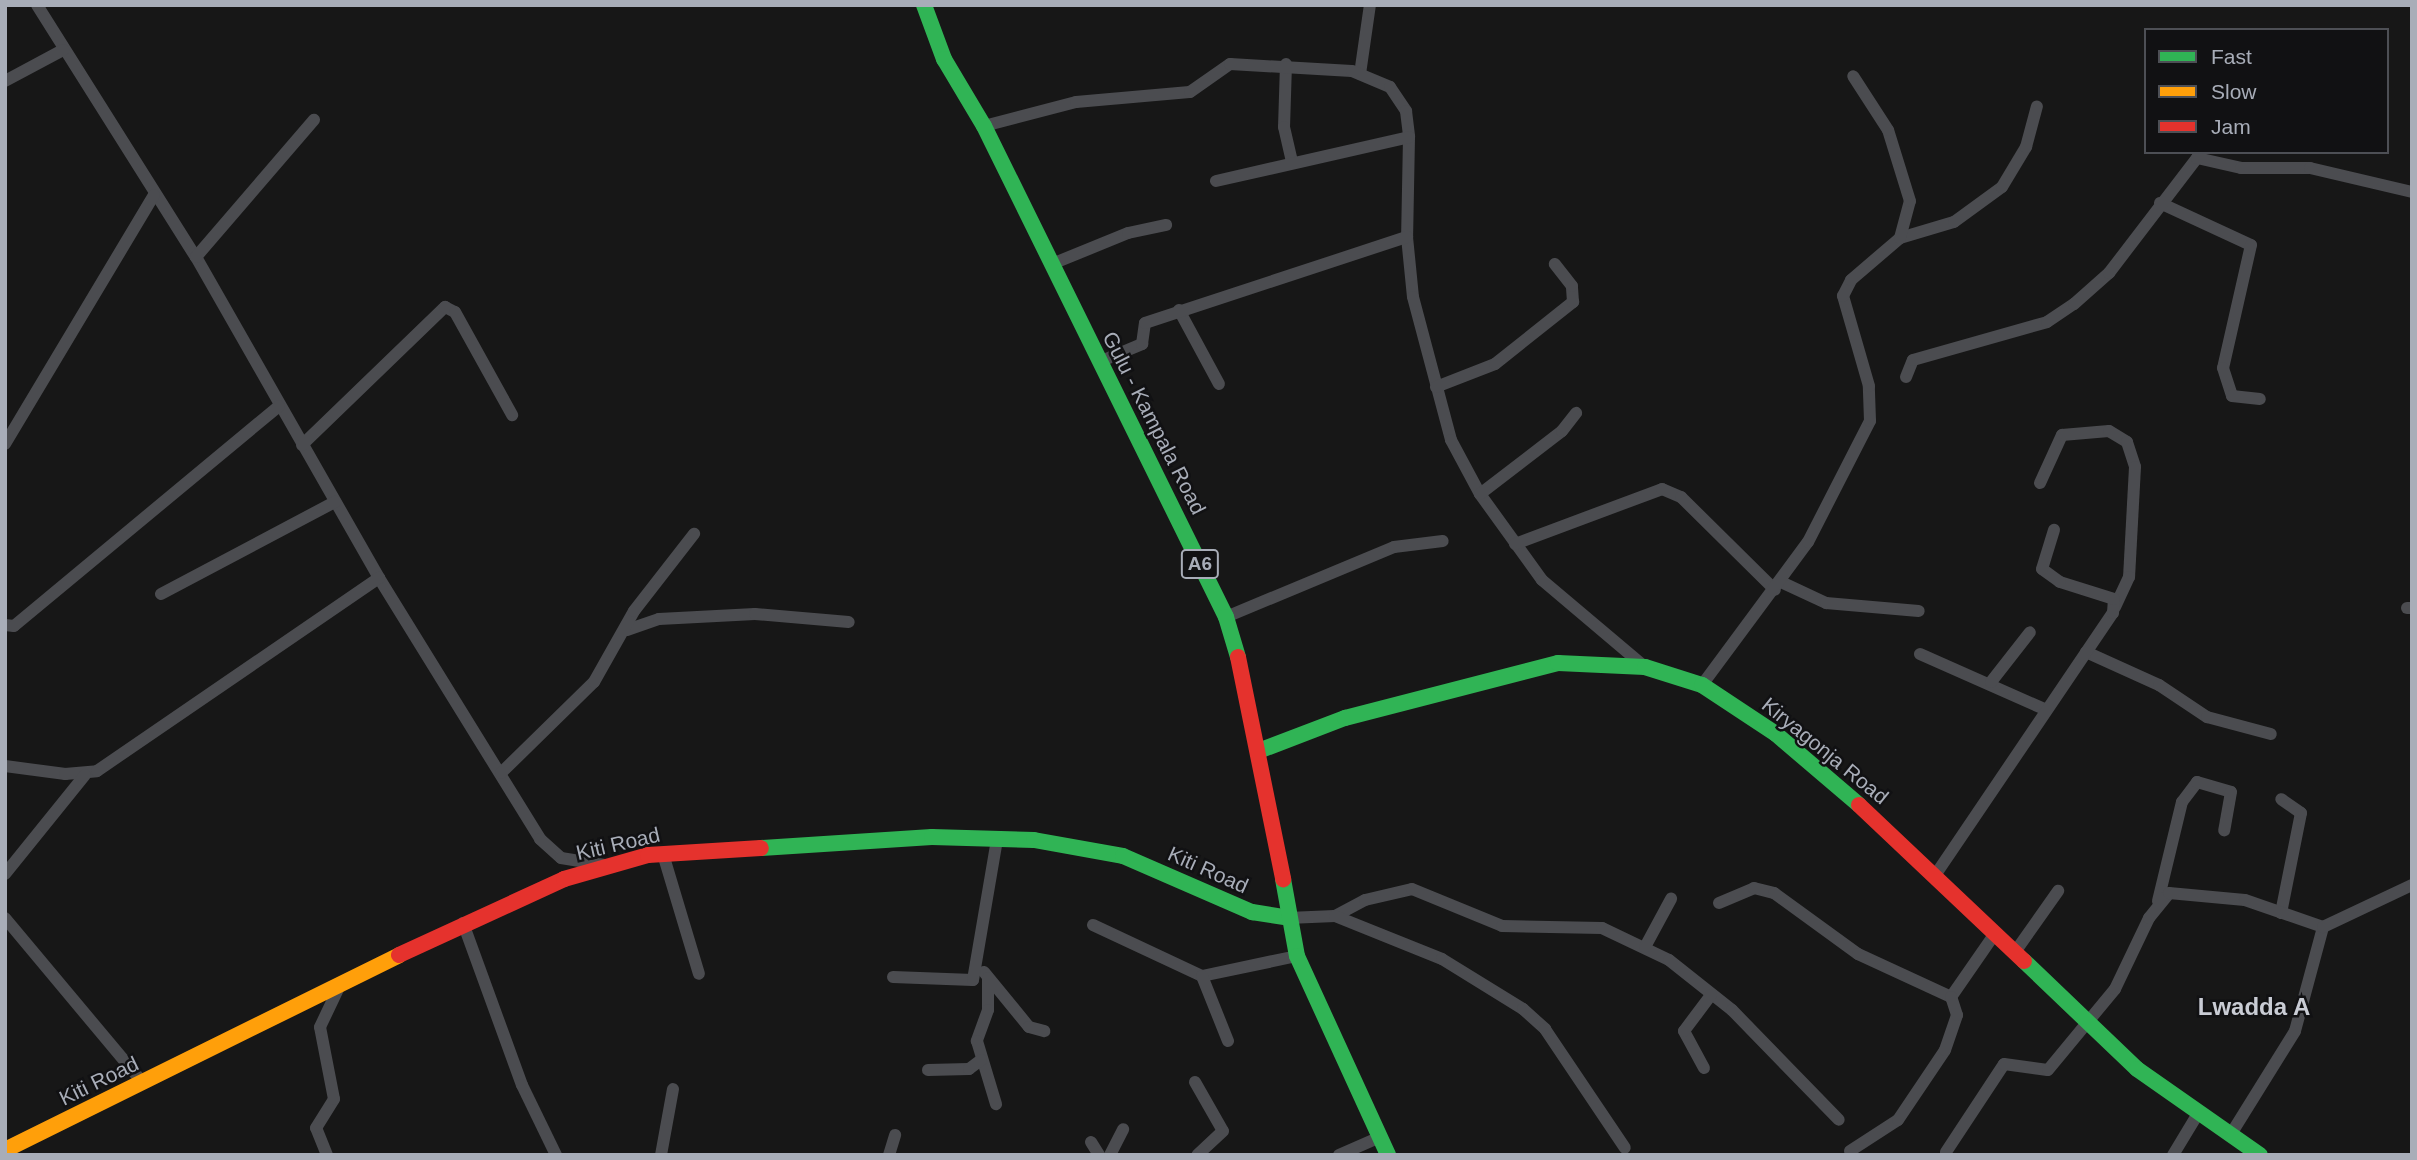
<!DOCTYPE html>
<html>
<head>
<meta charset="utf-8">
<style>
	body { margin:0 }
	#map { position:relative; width:2417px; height:1160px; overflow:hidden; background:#171717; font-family:Helvetica,sans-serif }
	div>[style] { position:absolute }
	.street>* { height:12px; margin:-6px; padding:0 6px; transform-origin:6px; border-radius:6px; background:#4b4c50 }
	.fast>* { height:16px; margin:-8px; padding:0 8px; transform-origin:8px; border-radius:8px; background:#30b455 }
	.slow>* { height:16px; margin:-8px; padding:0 8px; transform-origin:8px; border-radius:8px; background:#ff9f0a }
	.jam>* { height:16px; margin:-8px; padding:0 8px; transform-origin:8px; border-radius:8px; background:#e5322d }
	span { translate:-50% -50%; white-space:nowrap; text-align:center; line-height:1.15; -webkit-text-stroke:5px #111113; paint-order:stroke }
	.shield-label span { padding:2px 5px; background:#111113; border:2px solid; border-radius:5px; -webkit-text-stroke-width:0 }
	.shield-label { font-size:19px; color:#a8adb8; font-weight:700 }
	.street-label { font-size:21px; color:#a8adb8 }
	.quarter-label { font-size:24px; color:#c9ccd4; font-weight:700 }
	.frame { position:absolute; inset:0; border:7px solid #a8adb8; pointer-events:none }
	.legend { position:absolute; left:2144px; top:28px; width:245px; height:126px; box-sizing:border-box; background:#111113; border:2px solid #4d4f55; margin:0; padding:9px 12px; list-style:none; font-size:21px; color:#a8adb8 }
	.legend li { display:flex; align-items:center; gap:14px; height:35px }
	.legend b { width:35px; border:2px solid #4d4f55 }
</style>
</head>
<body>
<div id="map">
	<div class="street">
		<i style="left:37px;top:5px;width:298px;rotate:57.8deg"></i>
		<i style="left:196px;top:257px;width:369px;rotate:60.3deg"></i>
		<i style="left:379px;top:578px;width:307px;rotate:58.3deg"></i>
		<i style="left:540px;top:839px;width:28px;rotate:42deg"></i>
		<i style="left:561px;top:858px;width:44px;rotate:9.2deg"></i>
		<i style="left:1286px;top:64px;width:63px;rotate:91.8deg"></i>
		<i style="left:1284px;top:127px;width:35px;rotate:77deg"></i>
		<i style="left:1360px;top:74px;width:70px;rotate:-81.8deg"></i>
		<i style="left:5px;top:81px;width:66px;rotate:-28.1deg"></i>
		<i style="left:984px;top:126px;width:95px;rotate:-14.6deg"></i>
		<i style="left:1076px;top:102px;width:114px;rotate:-5deg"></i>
		<i style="left:1190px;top:92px;width:49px;rotate:-35deg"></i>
		<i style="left:1230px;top:64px;width:122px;rotate:3.3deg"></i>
		<i style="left:1352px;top:71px;width:41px;rotate:22.8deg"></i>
		<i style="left:1390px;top:87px;width:29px;rotate:56deg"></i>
		<i style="left:1406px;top:111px;width:26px;rotate:83deg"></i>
		<i style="left:1409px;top:137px;width:100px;rotate:91.1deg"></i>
		<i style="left:1407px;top:237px;width:60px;rotate:84.3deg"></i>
		<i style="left:1413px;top:297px;width:148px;rotate:75.1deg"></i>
		<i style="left:1451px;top:440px;width:61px;rotate:61.8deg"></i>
		<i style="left:1480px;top:494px;width:106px;rotate:54.2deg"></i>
		<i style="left:1542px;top:580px;width:135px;rotate:40.2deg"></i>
		<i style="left:1216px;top:181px;width:198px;rotate:-12.8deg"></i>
		<i style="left:2160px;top:203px;width:100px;rotate:24.8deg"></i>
		<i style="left:2251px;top:245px;width:126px;rotate:102.8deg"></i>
		<i style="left:2223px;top:368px;width:29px;rotate:72deg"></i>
		<i style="left:2232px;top:396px;width:28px;rotate:6deg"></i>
		<i style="left:1900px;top:238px;width:56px;rotate:-16.5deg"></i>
		<i style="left:1954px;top:222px;width:59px;rotate:-36.1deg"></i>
		<i style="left:2002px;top:187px;width:47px;rotate:-59deg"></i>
		<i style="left:2026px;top:147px;width:42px;rotate:-75deg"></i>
		<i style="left:196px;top:257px;width:181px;rotate:-49.3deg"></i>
		<i style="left:1052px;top:264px;width:82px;rotate:-22.2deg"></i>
		<i style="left:1128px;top:233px;width:39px;rotate:-12deg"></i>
		<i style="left:1179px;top:310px;width:84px;rotate:61.6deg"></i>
		<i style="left:1099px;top:362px;width:47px;rotate:-22.7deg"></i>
		<i style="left:1142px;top:344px;width:21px;rotate:-82deg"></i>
		<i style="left:1145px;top:323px;width:276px;rotate:-18.2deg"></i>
		<i style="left:1906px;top:377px;width:18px;rotate:-68deg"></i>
		<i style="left:1913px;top:360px;width:139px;rotate:-15.8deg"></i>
		<i style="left:2047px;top:322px;width:32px;rotate:-34deg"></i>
		<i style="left:2074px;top:304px;width:47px;rotate:-41.5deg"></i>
		<i style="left:2109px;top:273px;width:145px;rotate:-52.6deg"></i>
		<i style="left:2197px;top:158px;width:45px;rotate:12.8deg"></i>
		<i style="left:2241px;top:168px;width:69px"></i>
		<i style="left:2310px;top:168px;width:105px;rotate:13.2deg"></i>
		<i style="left:1436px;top:387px;width:63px;rotate:-21.3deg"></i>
		<i style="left:1495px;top:364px;width:100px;rotate:-38.5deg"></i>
		<i style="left:1573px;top:302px;width:16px;rotate:-94deg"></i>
		<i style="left:1572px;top:286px;width:28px;rotate:-128deg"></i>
		<i style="left:5px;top:444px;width:290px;rotate:-59.1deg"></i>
		<i style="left:302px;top:445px;width:199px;rotate:-44deg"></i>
		<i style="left:445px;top:307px;width:11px;rotate:27deg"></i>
		<i style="left:455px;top:312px;width:118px;rotate:61deg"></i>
		<i style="left:2040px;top:483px;width:53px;rotate:-65.4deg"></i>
		<i style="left:2062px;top:435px;width:47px;rotate:-4.9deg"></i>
		<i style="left:2109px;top:431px;width:21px;rotate:31deg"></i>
		<i style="left:2127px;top:442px;width:26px;rotate:72deg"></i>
		<i style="left:2135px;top:467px;width:110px;rotate:93.1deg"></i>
		<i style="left:2129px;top:577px;width:33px;rotate:115deg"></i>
		<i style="left:1480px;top:494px;width:103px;rotate:-37.5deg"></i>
		<i style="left:1562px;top:431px;width:23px;rotate:-52deg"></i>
		<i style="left:1515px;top:544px;width:157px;rotate:-20.5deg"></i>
		<i style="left:1662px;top:489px;width:21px;rotate:23deg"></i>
		<i style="left:1681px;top:497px;width:132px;rotate:44.7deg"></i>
		<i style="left:1781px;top:582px;width:50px;rotate:25deg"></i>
		<i style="left:1826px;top:603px;width:93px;rotate:4.9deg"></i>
		<i style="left:161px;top:594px;width:197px;rotate:-27.9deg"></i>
		<i style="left:2407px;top:608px;width:5px"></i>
		<i style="left:1226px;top:617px;width:182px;rotate:-22.6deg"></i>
		<i style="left:1394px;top:547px;width:49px;rotate:-7deg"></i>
		<i style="left:5px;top:625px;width:9px;rotate:6deg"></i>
		<i style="left:14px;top:626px;width:344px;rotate:-39.7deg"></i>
		<i style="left:627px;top:630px;width:34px;rotate:-19deg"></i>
		<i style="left:659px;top:619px;width:96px;rotate:-3deg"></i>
		<i style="left:755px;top:614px;width:94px;rotate:4.9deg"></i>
		<i style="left:2086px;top:652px;width:80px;rotate:24.3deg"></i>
		<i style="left:2159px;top:685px;width:58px;rotate:33.7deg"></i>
		<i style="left:2207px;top:717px;width:66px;rotate:14.9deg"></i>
		<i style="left:1920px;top:654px;width:136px;rotate:23.9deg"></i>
		<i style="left:1991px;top:682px;width:63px;rotate:-52deg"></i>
		<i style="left:1702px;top:685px;width:178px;rotate:-53.5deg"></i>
		<i style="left:1808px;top:542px;width:136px;rotate:-62.9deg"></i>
		<i style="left:1870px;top:421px;width:35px;rotate:-92deg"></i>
		<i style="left:1869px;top:386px;width:94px;rotate:-106.1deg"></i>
		<i style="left:1843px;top:296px;width:18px;rotate:-63deg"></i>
		<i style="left:1851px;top:280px;width:65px;rotate:-40.6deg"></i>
		<i style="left:1900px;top:238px;width:38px;rotate:-75deg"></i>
		<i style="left:1910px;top:201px;width:74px;rotate:-107.2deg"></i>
		<i style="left:1888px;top:130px;width:64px;rotate:-122.9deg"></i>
		<i style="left:5px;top:766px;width:61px;rotate:7.6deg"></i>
		<i style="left:65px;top:774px;width:32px;rotate:-5deg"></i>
		<i style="left:97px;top:771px;width:342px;rotate:-34.4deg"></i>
		<i style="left:501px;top:773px;width:130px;rotate:-44.4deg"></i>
		<i style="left:594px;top:682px;width:81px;rotate:-60.6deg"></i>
		<i style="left:634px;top:611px;width:98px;rotate:-52.1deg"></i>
		<i style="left:663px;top:854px;width:125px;rotate:73.3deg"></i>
		<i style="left:5px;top:874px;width:127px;rotate:-51.1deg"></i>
		<i style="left:1936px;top:874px;width:315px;rotate:-55.9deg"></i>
		<i style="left:2113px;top:613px;width:14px;rotate:-86deg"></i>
		<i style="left:2114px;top:599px;width:57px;rotate:-162.5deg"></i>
		<i style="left:2060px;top:582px;width:22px;rotate:-144deg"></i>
		<i style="left:2042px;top:569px;width:41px;rotate:-72.9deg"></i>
		<i style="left:2158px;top:901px;width:102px;rotate:-76.4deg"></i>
		<i style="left:2182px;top:802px;width:25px;rotate:-53deg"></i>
		<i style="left:2197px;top:782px;width:35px;rotate:16deg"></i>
		<i style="left:2231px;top:792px;width:39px;rotate:100deg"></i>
		<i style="left:1719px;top:903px;width:38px;rotate:-23deg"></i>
		<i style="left:1754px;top:888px;width:21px;rotate:14deg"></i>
		<i style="left:1774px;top:893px;width:104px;rotate:36deg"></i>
		<i style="left:1858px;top:954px;width:102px;rotate:24.8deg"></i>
		<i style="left:1951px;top:997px;width:75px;rotate:-55.3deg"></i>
		<i style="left:2281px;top:913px;width:102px;rotate:-78.7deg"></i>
		<i style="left:2301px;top:813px;width:24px;rotate:-145deg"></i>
		<i style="left:1335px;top:916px;width:34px;rotate:-28deg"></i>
		<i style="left:1365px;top:900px;width:48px;rotate:-13.2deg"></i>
		<i style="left:1412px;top:889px;width:97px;rotate:22.3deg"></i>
		<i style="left:1502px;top:926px;width:100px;rotate:1.1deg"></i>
		<i style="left:1602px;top:928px;width:74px;rotate:25.5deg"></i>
		<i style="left:1669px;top:960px;width:80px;rotate:38.4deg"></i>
		<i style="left:1732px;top:1010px;width:153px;rotate:45.8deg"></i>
		<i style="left:5px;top:918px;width:215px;rotate:50.1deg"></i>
		<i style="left:1288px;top:918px;width:47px;rotate:-2.4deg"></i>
		<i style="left:1335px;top:916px;width:115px;rotate:21.9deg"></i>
		<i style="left:1442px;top:959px;width:95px;rotate:31.7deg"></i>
		<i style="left:1523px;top:1009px;width:30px;rotate:42deg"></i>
		<i style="left:1545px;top:1029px;width:143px;rotate:56.1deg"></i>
		<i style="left:463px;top:923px;width:172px;rotate:70deg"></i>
		<i style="left:522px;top:1085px;width:78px;rotate:64.1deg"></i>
		<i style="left:1093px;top:925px;width:120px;rotate:25.1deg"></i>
		<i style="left:1202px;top:976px;width:97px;rotate:-11.9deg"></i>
		<i style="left:1645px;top:947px;width:55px;rotate:-61.6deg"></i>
		<i style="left:2015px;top:952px;width:75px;rotate:-54.8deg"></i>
		<i style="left:984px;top:972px;width:71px;rotate:50.7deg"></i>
		<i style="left:1029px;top:1027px;width:16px;rotate:15deg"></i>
		<i style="left:1202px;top:976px;width:70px;rotate:68.2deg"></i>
		<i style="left:893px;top:977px;width:80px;rotate:2.1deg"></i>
		<i style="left:973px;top:980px;width:143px;rotate:-80.3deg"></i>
		<i style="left:988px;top:978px;width:32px;rotate:90deg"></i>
		<i style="left:988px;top:1010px;width:33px;rotate:110deg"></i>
		<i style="left:977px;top:1041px;width:66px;rotate:73.2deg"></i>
		<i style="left:1704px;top:1068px;width:42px;rotate:-118.4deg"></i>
		<i style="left:1684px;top:1031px;width:45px;rotate:-53.1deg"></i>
		<i style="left:928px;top:1070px;width:41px;rotate:-1.4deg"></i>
		<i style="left:969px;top:1069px;width:15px;rotate:-37deg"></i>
		<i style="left:1195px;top:1082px;width:56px;rotate:60.3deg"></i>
		<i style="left:1223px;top:1131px;width:35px;rotate:137deg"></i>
		<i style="left:2231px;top:1134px;width:121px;rotate:-58.1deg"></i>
		<i style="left:2295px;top:1031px;width:108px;rotate:-74.9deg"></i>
		<i style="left:1091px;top:1142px;width:15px;rotate:58deg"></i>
		<i style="left:1850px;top:1151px;width:57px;rotate:-32.9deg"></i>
		<i style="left:1898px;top:1120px;width:84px;rotate:-56.1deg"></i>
		<i style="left:1945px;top:1050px;width:37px;rotate:-71deg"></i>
		<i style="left:1957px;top:1015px;width:19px;rotate:-108deg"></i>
		<i style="left:1946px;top:1152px;width:105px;rotate:-56.6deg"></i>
		<i style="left:2004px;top:1064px;width:44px;rotate:7.8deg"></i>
		<i style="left:2048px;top:1070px;width:105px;rotate:-50.4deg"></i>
		<i style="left:2115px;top:989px;width:79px;rotate:-64.4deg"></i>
		<i style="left:2149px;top:918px;width:32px;rotate:-51deg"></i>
		<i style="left:2169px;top:893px;width:76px;rotate:5.3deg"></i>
		<i style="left:2245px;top:900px;width:83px;rotate:19.1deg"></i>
		<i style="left:2323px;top:927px;width:98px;rotate:-25.3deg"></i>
		<i style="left:327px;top:1155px;width:29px;rotate:-112deg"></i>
		<i style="left:316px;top:1128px;width:34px;rotate:-58deg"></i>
		<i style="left:334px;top:1099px;width:73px;rotate:-101deg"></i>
		<i style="left:320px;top:1027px;width:49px;rotate:-64.5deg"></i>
		<i style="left:661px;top:1155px;width:67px;rotate:-79.7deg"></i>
		<i style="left:889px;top:1155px;width:21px;rotate:-73deg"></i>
		<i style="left:1110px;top:1155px;width:29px;rotate:-63deg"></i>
		<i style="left:1339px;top:1155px;width:43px;rotate:-23.6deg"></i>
		<i style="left:2173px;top:1155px;width:50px;rotate:-58.8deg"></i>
	</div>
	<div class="fast">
		<i style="left:924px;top:5px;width:58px;rotate:69.7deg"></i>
		<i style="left:944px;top:59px;width:78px;rotate:59.2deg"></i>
		<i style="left:984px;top:126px;width:547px;rotate:63.76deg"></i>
		<i style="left:1226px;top:617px;width:42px;rotate:73.3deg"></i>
		<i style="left:1261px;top:750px;width:90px;rotate:-20.9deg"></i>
		<i style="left:1345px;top:718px;width:220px;rotate:-14.5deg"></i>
		<i style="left:1558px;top:663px;width:87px;rotate:2.6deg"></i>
		<i style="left:1645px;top:667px;width:60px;rotate:17.5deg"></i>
		<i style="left:1702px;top:685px;width:89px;rotate:33.5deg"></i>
		<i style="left:1776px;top:734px;width:109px;rotate:40.5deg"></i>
		<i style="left:761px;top:848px;width:171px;rotate:-3.7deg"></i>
		<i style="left:932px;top:837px;width:102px;rotate:1.7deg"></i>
		<i style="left:1034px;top:840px;width:90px;rotate:10.2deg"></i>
		<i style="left:1123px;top:856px;width:141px;rotate:23.5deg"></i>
		<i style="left:1252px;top:912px;width:36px;rotate:9deg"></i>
		<i style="left:1283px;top:879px;width:78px;rotate:79.7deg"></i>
		<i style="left:1297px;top:956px;width:219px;rotate:65.4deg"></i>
		<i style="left:2024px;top:961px;width:156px;rotate:43.7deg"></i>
		<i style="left:2137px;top:1069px;width:150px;rotate:35deg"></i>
	</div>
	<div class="slow">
		<i style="left:5px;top:1150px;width:440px;rotate:-26.3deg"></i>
	</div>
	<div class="jam">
		<i style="left:1238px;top:657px;width:227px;rotate:78.5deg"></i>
		<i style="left:1859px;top:805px;width:227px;rotate:43.4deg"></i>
		<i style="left:399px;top:955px;width:182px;rotate:-24.7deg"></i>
		<i style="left:564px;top:879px;width:87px;rotate:-15.9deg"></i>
		<i style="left:648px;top:855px;width:113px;rotate:-3.5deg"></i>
	</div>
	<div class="shield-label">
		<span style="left:1200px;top:564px">A6</span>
	</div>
	<div class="street-label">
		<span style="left:1154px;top:423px;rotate:63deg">Gulu - Kampala Road</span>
		<span style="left:1825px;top:751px;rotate:39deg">Kiryagonja Road</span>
		<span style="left:618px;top:844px;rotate:-13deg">Kiti Road</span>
		<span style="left:1208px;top:870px;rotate:24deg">Kiti Road</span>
		<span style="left:99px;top:1081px;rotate:-26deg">Kiti Road</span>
	</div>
	<div class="quarter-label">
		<span style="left:2254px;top:1007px">Lwadda A</span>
	</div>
	<div class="frame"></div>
	<ul class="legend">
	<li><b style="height:9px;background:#30b455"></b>Fast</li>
	<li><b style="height:9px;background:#ff9f0a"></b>Slow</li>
	<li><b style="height:9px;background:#e5322d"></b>Jam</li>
	</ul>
</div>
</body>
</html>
